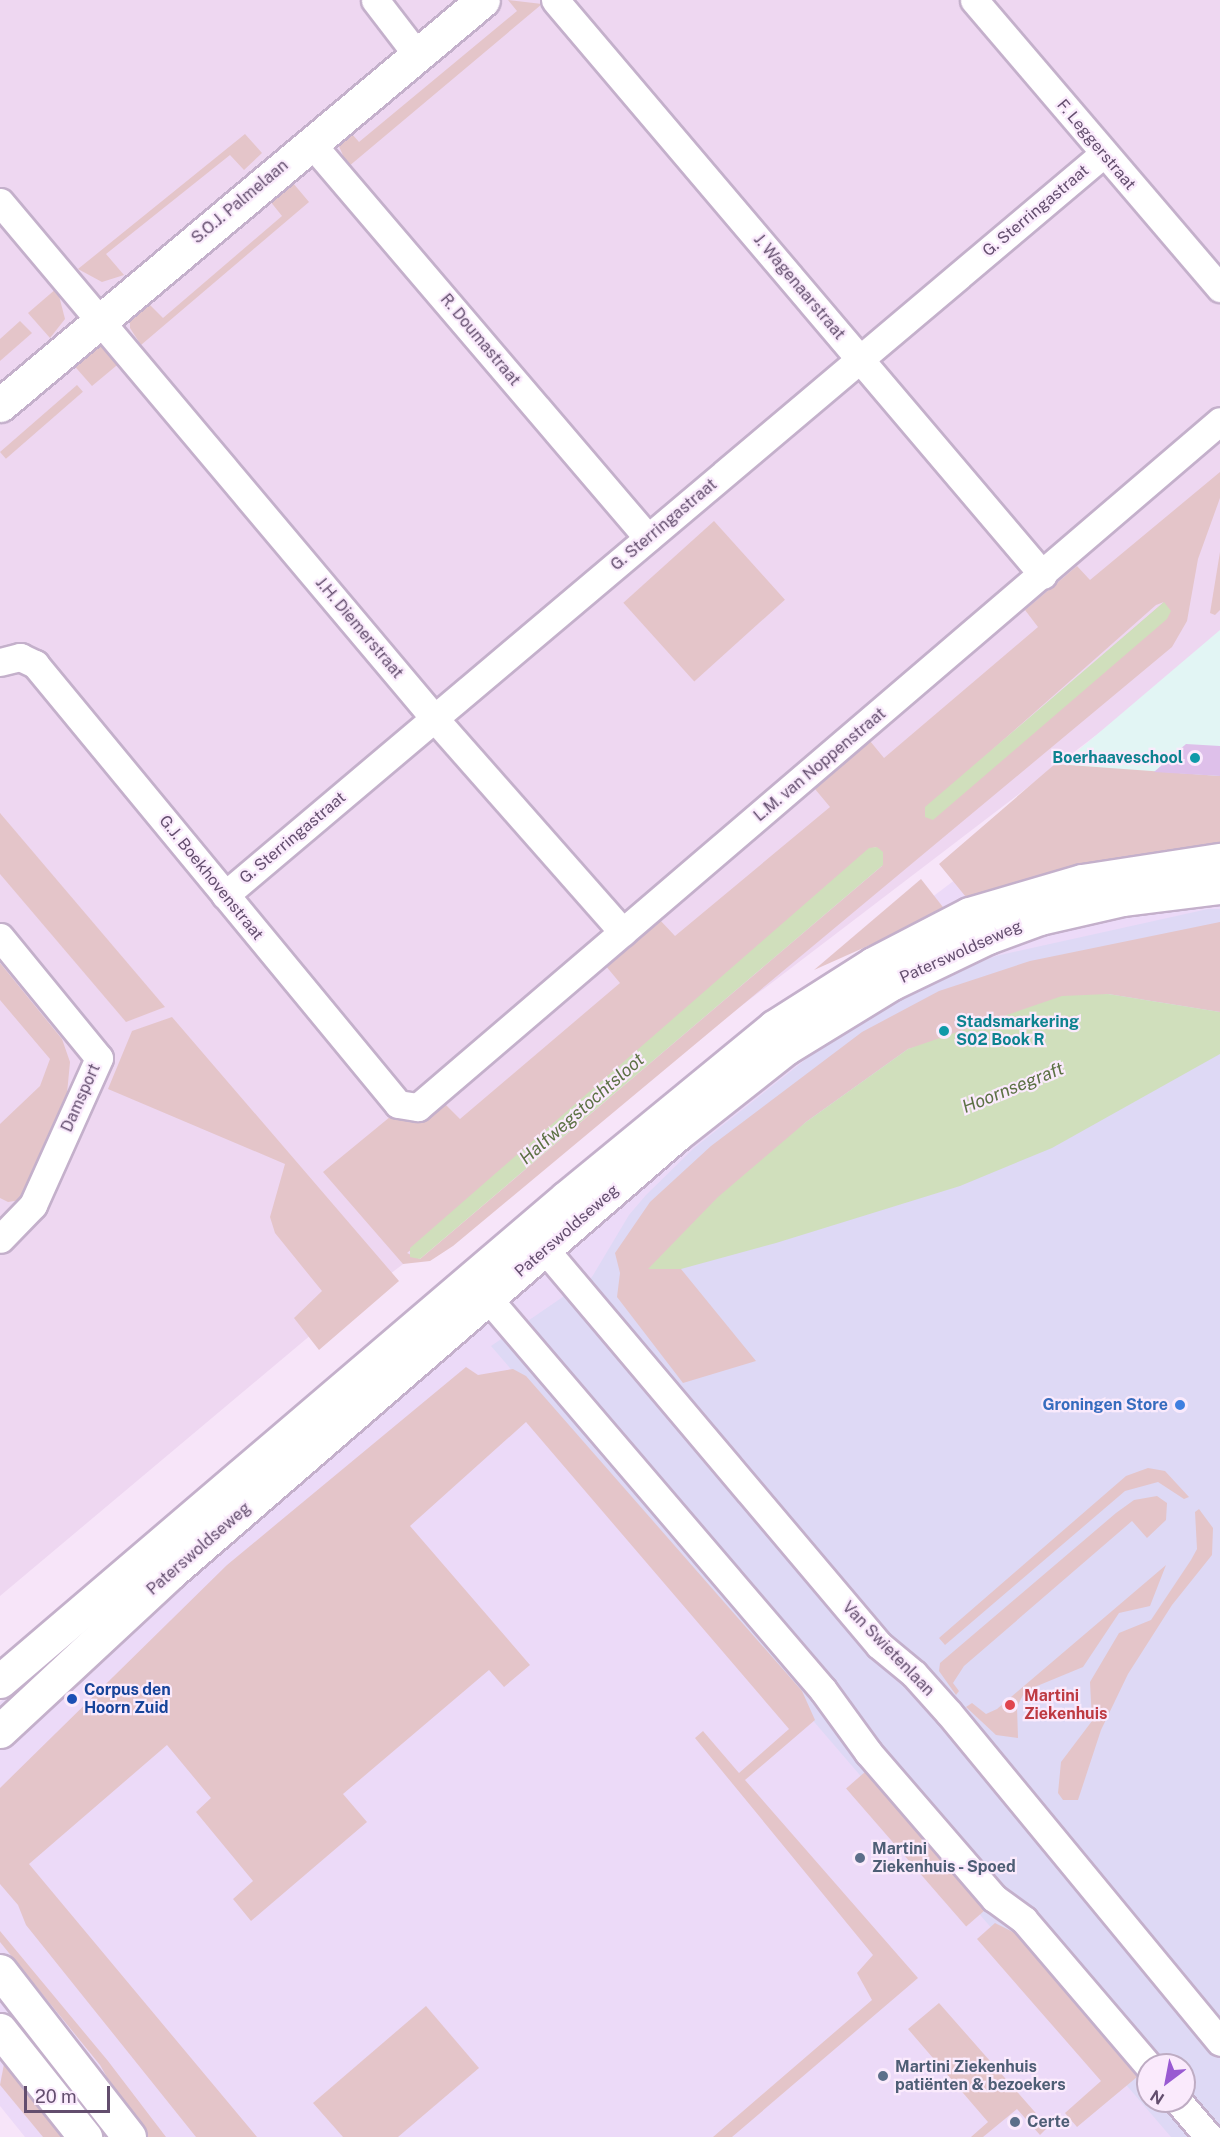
<!DOCTYPE html>
<html>
<head>
<meta charset="utf-8">
<style>
	body { margin:0 }
	#map { position:relative; width:1220px; height:2137px; overflow:hidden; background:#f7e5f9; font-family:"Public Sans",sans-serif }
	div>[style] { position:absolute }
	.residential>* { inset:0; background:#eed7f1 }
	.commercial>* { inset:0; background:#ecdaf8 }
	.education>* { inset:0; background:#e2f5f4 }
	.medical>* { inset:0; background:#ded9f5 }
	.green>* { inset:0; background:#e4c5c9; transform-origin:0 0 }
	.water>* { inset:0; background:#d0dfbc }
	.building>* { inset:0; background:#dec0ea }
	.roads { filter:drop-shadow(2px 0 #c4b0cb) drop-shadow(-2px 0 #c4b0cb) drop-shadow(0 2px #c4b0cb) drop-shadow(0 -2px #c4b0cb) }
	.street>* { height:27px; margin:-13.5px; padding:0 13.5px; transform-origin:13.5px; border-radius:13.5px; background:#fff }
	.secondary>* { height:33px; margin:-16.5px; padding:0 16.5px; transform-origin:16.5px; border-radius:16.5px; background:#fff }
	.dots>* { width:16px; height:16px; translate:-50% -50%; box-sizing:border-box; border:3px solid #faeafc; border-radius:50% }
	span { translate:-50% -50%; white-space:nowrap; text-align:center; line-height:1.15; -webkit-text-stroke:4.5px #faeafc; paint-order:stroke }
	.street-label { font-size:16px; color:#634e6e }
	.culture-label { font-size:16px; color:#0d838f; font-weight:700 }
	.right { translate:-100% -50%; text-align:right }
	.left { translate:0 -50%; text-align:left }
	.shop-label { font-size:16px; color:#366cbe; font-weight:700 }
	.transit-label { font-size:16px; color:#164399; font-weight:700 }
	.health-label { font-size:16px; color:#be3a42; font-weight:700 }
	.service-label { font-size:16px; color:#4e5e75; font-weight:700 }
	.water-label { font-size:18px; color:#5c7144; font-style:italic }
	.north { position:absolute; left:1136px; top:2053px; width:60px; height:60px; box-sizing:border-box; background:#faeafc; border:2px solid #beacc3; border-radius:50%; rotate:212deg; font-size:16px; font-weight:700; line-height:24px; text-align:center; color:#634e6e }
	.north::after { content:''; display:block; margin:auto; width:21px; height:27px; background:#995ad2; clip-path:polygon(50% 0,100% 100%,50% 72%,0 100%) }
	.scale { position:absolute; left:24px; top:2086px; width:86px; height:27px; box-sizing:border-box; border:3px solid #634e6e; border-top:0; padding-left:8px; font-size:18px; line-height:21px; white-space:nowrap; color:#634e6e; -webkit-text-stroke:4px #faeafc; paint-order:stroke }
</style>
</head>
<body>
<div id="map">
	<div class="residential">
		<i style="clip-path:polygon(0 0,1220px 0,1220px 649px,1209px 649px,318px 1329px,0 1596px)"></i>
	</div>
	<div class="commercial">
		<i style="clip-path:polygon(evenodd,1220px 680px,1220px 2137px,25px 2137px,0 2106px,0 1702px,923px 904px,1220px 680px,1148px 2065px,1184px 2065px,1184px 2101px,1148px 2101px,1148px 2065px)"></i>
	</div>
	<div class="education">
		<i style="clip-path:polygon(1220px 630px,1220px 835px,968px 844px)"></i>
	</div>
	<div class="medical">
		<i style="clip-path:polygon(evenodd,1208px 909px,1220px 909px,1220px 2137px,1171px 2137px,491px 1346px,592px 1277px,629px 1215px,646px 1195px,694px 1148px,839px 1033px,925px 983px,996px 956px,1208px 909px,1148px 2065px,1184px 2065px,1184px 2101px,1148px 2101px,1148px 2065px)"></i>
	</div>
	<div class="green">
		<i style="clip-path:polygon(508px 0,542px 4px,348px 167px,338px 144px,346px 127px,359px 142px,517px 11px)"></i>
		<i style="clip-path:polygon(245px 134px,262px 153px,244px 170px,230px 155px,106px 254px,124px 275px,102px 282px,78px 269px)"></i>
		<i style="clip-path:polygon(288px 177px,309px 202px,141px 345px,130px 328px,130px 317px,143px 298px,163px 318px,282px 216px,266px 196px)"></i>
		<i style="clip-path:polygon(57px 288px,65px 319px,50px 338px,28px 313px)"></i>
		<i style="clip-path:polygon(20px 321px,32px 333px,0 361px,0 339px)"></i>
		<i style="clip-path:polygon(96px 345px,106px 347px,122px 361px,92px 386px,70px 361px)"></i>
		<i style="left:77px;top:385px;width:9px;height:102px;rotate:49deg"></i>
		<i style="clip-path:polygon(evenodd,1220px 472px,1220px 498px,1198px 559px,1187px 621px,1172px 647px,453px 1246px,430px 1261px,403px 1264px,323px 1172px,396px 1112px,403px 1120px,425px 1119px,445px 1104px,460px 1119px,620px 983px,605px 965px,659px 919px,675px 936px,830px 807px,815px 789px,870px 741px,884px 758px,1038px 627px,1025px 610px,1077px 566px,1090px 580px,1220px 472px,1164px 602px,922px 812px,1156px 605px,1164px 602px,1220px 472px,876px 847px,882px 866px,420px 1259px,407px 1253px,869px 849px,876px 847px)"></i>
		<i style="left:714px;top:521px;width:106px;height:122px;rotate:48deg"></i>
		<i style="clip-path:polygon(1220px 552px,1220px 610px,1215px 615px,1210px 613px)"></i>
		<i style="clip-path:polygon(1055px 764px,1220px 776px,1220px 843px,1074px 868px,970px 902px,939px 864px)"></i>
		<i style="clip-path:polygon(0 813px,165px 1007px,126px 1022px,0 874px)"></i>
		<i style="clip-path:polygon(921px 879px,946px 911px,814px 970px)"></i>
		<i style="clip-path:polygon(1220px 922px,1220px 1012px,1108px 994px,908px 1049px,806px 1122px,649px 1269px,681px 1269px,756px 1361px,683px 1383px,617px 1297px,620px 1273px,615px 1253px,650px 1202px,711px 1146px,862px 1032px,939px 991px,1030px 961px)"></i>
		<i style="clip-path:polygon(0 963px,62px 1039px,70px 1062px,66px 1104px,21px 1200px,8px 1202px,0 1198px,0 1124px,40px 1086px,50px 1059px,0 1000px)"></i>
		<i style="clip-path:polygon(172px 1017px,399px 1281px,319px 1350px,294px 1318px,322px 1291px,275px 1233px,270px 1217px,285px 1164px,108px 1089px,132px 1031px)"></i>
		<i style="clip-path:polygon(466px 1367px,478px 1375px,513px 1369px,526px 1376px,802px 1691px,815px 1720px,745px 1780px,918px 1978px,732px 2137px,713px 2137px,872px 2000px,857px 1973px,873px 1955px,695px 1738px,703px 1731px,739px 1773px,789px 1729px,526px 1422px,410px 1526px,530px 1665px,504px 1687px,489px 1670px,343px 1794px,367px 1822px,251px 1921px,233px 1899px,253px 1881px,196px 1812px,211px 1798px,167px 1745px,29px 1864px,257px 2137px,196px 2137px,26px 1925px,18px 1905px,0 1884px,0 1788px,227px 1565px)"></i>
		<i style="clip-path:polygon(1148px 1468px,1165px 1471px,1189px 1497px,1184px 1499px,1158px 1482px,1125px 1491px,945px 1645px,939px 1638px,1126px 1476px)"></i>
		<i style="clip-path:polygon(1157px 1496px,1167px 1503px,1166px 1520px,1147px 1538px,1132px 1521px,964px 1666px,953px 1683px,959px 1691px,956px 1695px,939px 1671px,940px 1663px,1116px 1513px,1134px 1500px)"></i>
		<i style="clip-path:polygon(1199px 1509px,1213px 1528px,1212px 1555px,1172px 1605px,1128px 1674px,1101px 1730px,1078px 1800px,1063px 1800px,1058px 1793px,1061px 1762px,1092px 1721px,1090px 1682px,1119px 1633px,1151px 1620px,1191px 1560px,1197px 1549px,1195px 1512px)"></i>
		<i style="clip-path:polygon(1166px 1565px,1150px 1606px,1119px 1613px,1083px 1667px,1025px 1691px,1017px 1707px,1018px 1738px,996px 1735px,966px 1707px,972px 1703px,986px 1714px,997px 1709px)"></i>
		<i style="left:865px;top:1772px;width:183px;height:25px;rotate:49deg"></i>
		<i style="clip-path:polygon(995px 1923px,1015px 1933px,1137px 2077px,1077px 2127px,1065px 2113px,1101px 2081px,977px 1939px)"></i>
		<i style="clip-path:polygon(0 1931px,108px 2061px,166px 2137px,141px 2137px,100px 2065px,0 1942px)"></i>
		<i style="clip-path:polygon(939px 2003px,1048px 2127px,1040px 2135px,1017px 2109px,983px 2137px,971px 2137px,988px 2122px,908px 2029px)"></i>
		<i style="clip-path:polygon(426px 2006px,479px 2068px,398px 2137px,343px 2137px,313px 2103px)"></i>
		<i style="clip-path:polygon(4px 2064px,45px 2095px,76px 2137px,43px 2137px,0 2085px)"></i>
	</div>
	<div class="water">
		<i style="clip-path:polygon(1164px 602px,1171px 611px,1167px 619px,933px 820px,925px 817px,925px 807px)"></i>
		<i style="clip-path:polygon(877px 847px,883px 852px,883px 865px,420px 1259px,410px 1257px,410px 1248px,869px 848px)"></i>
		<i style="clip-path:polygon(1108px 994px,1220px 1012px,1220px 1054px,1052px 1148px,960px 1186px,776px 1243px,681px 1269px,648px 1269px,718px 1197px,806px 1122px,908px 1049px,1062px 996px)"></i>
	</div>
	<div class="building">
		<i style="clip-path:polygon(1186px 744px,1220px 746px,1220px 776px,1154px 772px)"></i>
	</div>
	<div class="roads">
		<div class="street">
			<i style="left:375px;top:0;width:71px;rotate:52.5deg"></i>
			<i style="left:555px;top:0;width:754px;rotate:49.68deg"></i>
			<i style="left:974px;top:0;width:379px;rotate:49.5deg"></i>
			<i style="left:311px;top:143px;width:519px;rotate:49.53deg"></i>
			<i style="left:0;top:202px;width:676px;rotate:49.92deg"></i>
			<i style="left:435px;top:719px;width:284px;rotate:48.6deg"></i>
			<i style="left:0;top:662px;width:21px;rotate:-14deg"></i>
			<i style="left:20px;top:657px;width:17px;rotate:25deg"></i>
			<i style="left:35px;top:664px;width:570px;rotate:50.48deg"></i>
			<i style="left:398px;top:1104px;width:20px;rotate:9deg"></i>
			<i style="left:418px;top:1107px;width:1055px;rotate:-40.54deg"></i>
			<i style="left:225px;top:895px;width:1149px;rotate:-40.16deg"></i>
			<i style="left:0;top:937px;width:156px;rotate:50.7deg"></i>
			<i style="left:99px;top:1058px;width:161px;rotate:114.2deg"></i>
			<i style="left:33px;top:1205px;width:47px;rotate:134.1deg"></i>
			<i style="left:531px;top:1233px;width:539px;rotate:49.81deg"></i>
			<i style="left:879px;top:1645px;width:45px;rotate:39.6deg"></i>
			<i style="left:914px;top:1674px;width:52px;rotate:48.1deg"></i>
			<i style="left:949px;top:1713px;width:426px;rotate:50.5deg"></i>
			<i style="left:474px;top:1282px;width:537px;rotate:49.46deg"></i>
			<i style="left:823px;top:1690px;width:77px;rotate:54deg"></i>
			<i style="left:868px;top:1752px;width:193px;rotate:49.2deg"></i>
			<i style="left:994px;top:1898px;width:37px;rotate:36deg"></i>
			<i style="left:1024px;top:1920px;width:191px;rotate:49.5deg"></i>
			<i style="left:1178px;top:2101px;width:48px;rotate:49.3deg"></i>
		</div>
		<div class="secondary">
			<i style="left:0;top:405px;width:630px;rotate:-39.98deg"></i>
			<i style="left:0;top:1681px;width:745px;rotate:-40.48deg"></i>
			<i style="left:567px;top:1197px;width:268px;rotate:-39.4deg"></i>
			<i style="left:774px;top:1027px;width:117px;rotate:-32.5deg"></i>
			<i style="left:873px;top:964px;width:108px;rotate:-27.5deg"></i>
			<i style="left:969px;top:914px;width:118px;rotate:-16.3deg"></i>
			<i style="left:1082px;top:881px;width:140px;rotate:-8.7deg"></i>
			<i style="left:0;top:1731px;width:233px;rotate:-42.9deg"></i>
			<i style="left:171px;top:1572px;width:669px;rotate:-40.88deg"></i>
			<i style="left:677px;top:1134px;width:139px;rotate:-38.3deg"></i>
			<i style="left:786px;top:1048px;width:124px;rotate:-31.5deg"></i>
			<i style="left:892px;top:983px;width:106px;rotate:-25.6deg"></i>
			<i style="left:988px;top:937px;width:55px;rotate:-20.1deg"></i>
			<i style="left:1040px;top:918px;width:84px;rotate:-13deg"></i>
			<i style="left:1122px;top:899px;width:99px;rotate:-7deg"></i>
			<i style="left:0;top:1971px;width:210px;rotate:52.1deg"></i>
			<i style="left:0;top:2030px;width:137px;rotate:51.5deg"></i>
		</div>
	</div>
	<div class="dots">
		<i style="left:1195px;top:758px;background:#0f9aa8"></i>
		<i style="left:944px;top:1031px;background:#0f9aa8"></i>
		<i style="left:1180px;top:1405px;background:#3f7fe0"></i>
		<i style="left:72px;top:1699px;background:#1a4fb4"></i>
		<i style="left:1010px;top:1705px;background:#e0444e"></i>
		<i style="left:860px;top:1858px;background:#5c6f8a"></i>
		<i style="left:883px;top:2076px;background:#5c6f8a"></i>
		<i style="left:1015px;top:2122px;background:#5c6f8a"></i>
	</div>
	<div class="street-label">
		<span style="left:1096px;top:145px;rotate:50deg">F. Leggerstraat</span>
		<span style="left:240px;top:202px;rotate:-40deg">S.O.J. Palmelaan</span>
		<span style="left:1036px;top:211px;rotate:-40deg">G. Sterringastraat</span>
		<span style="left:799px;top:287px;rotate:50deg">J. Wagenaarstraat</span>
		<span style="left:480px;top:340px;rotate:50deg">R. Doumastraat</span>
		<span style="left:664px;top:525px;rotate:-40deg">G. Sterringastraat</span>
		<span style="left:359px;top:628px;rotate:50deg">J.H. Diemerstraat</span>
		<span style="left:820px;top:765px;rotate:-40deg">L.M. van Noppenstraat</span>
		<span style="left:293px;top:838px;rotate:-40deg">G. Sterringastraat</span>
		<span style="left:211px;top:878px;rotate:51deg">G.J. Boekhovenstraat</span>
		<span style="left:961px;top:952px;rotate:-24deg">Paterswoldseweg</span>
		<span style="left:81px;top:1098px;rotate:-66deg">Damsport</span>
		<span style="left:567px;top:1231px;rotate:-41deg">Paterswoldseweg</span>
		<span style="left:199px;top:1549px;rotate:-41deg">Paterswoldseweg</span>
		<span style="left:888px;top:1649px;rotate:46deg">Van Swietenlaan</span>
	</div>
	<div class="culture-label">
		<span class="right" style="left:1183px;top:758px">Boerhaaveschool</span>
		<span class="left" style="left:956px;top:1031px">Stadsmarkering<br>S02 Book R</span>
	</div>
	<div class="shop-label">
		<span class="right" style="left:1168px;top:1405px">Groningen Store</span>
	</div>
	<div class="transit-label">
		<span class="left" style="left:84px;top:1699px">Corpus den<br>Hoorn Zuid</span>
	</div>
	<div class="health-label">
		<span class="left" style="left:1024px;top:1705px">Martini<br>Ziekenhuis</span>
	</div>
	<div class="service-label">
		<span class="left" style="left:872px;top:1858px">Martini<br>Ziekenhuis - Spoed</span>
		<span class="left" style="left:895px;top:2076px">Martini Ziekenhuis<br>patiënten &amp; bezoekers</span>
		<span class="left" style="left:1027px;top:2122px">Certe</span>
	</div>
	<div class="water-label">
		<span style="left:1013px;top:1088px;rotate:-22deg">Hoornsegraft</span>
		<span style="left:582px;top:1109px;rotate:-41deg">Halfwegstochtsloot</span>
	</div>
	<div class="north">N</div>
	<div class="scale">20 m</div>
</div>
</body>
</html>
